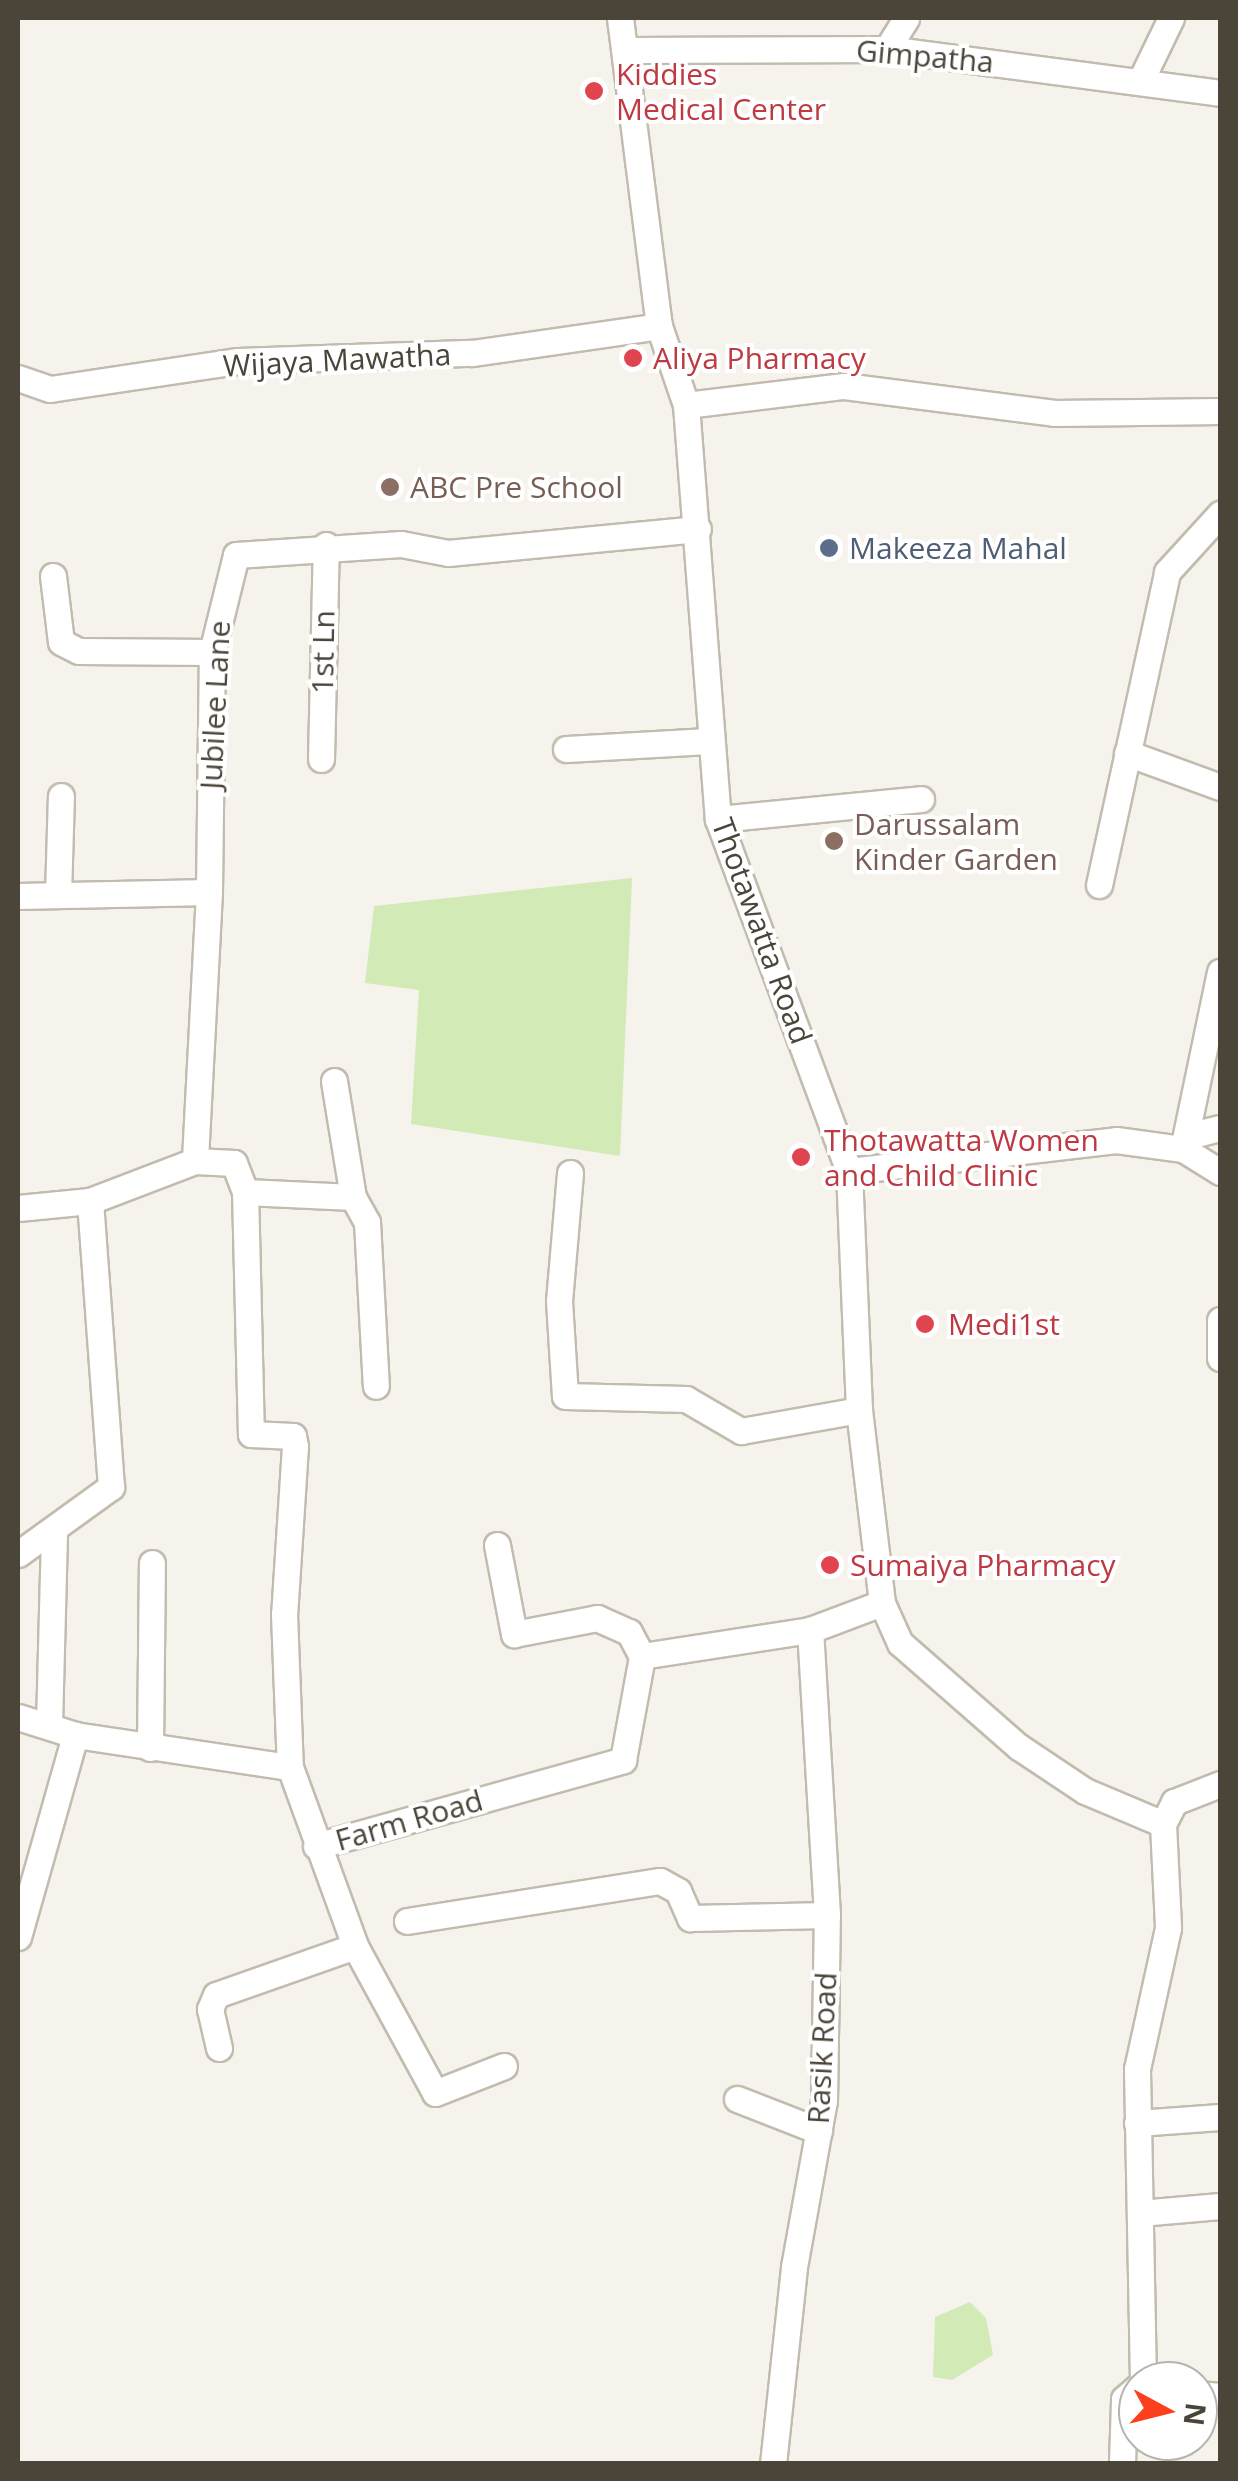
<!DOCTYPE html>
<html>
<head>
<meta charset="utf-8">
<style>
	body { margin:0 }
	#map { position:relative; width:1238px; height:2481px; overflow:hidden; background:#f6f3ec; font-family:"Open Sans",sans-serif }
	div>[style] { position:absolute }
	.green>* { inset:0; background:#d2eab5 }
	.roads { filter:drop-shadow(2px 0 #c2bbae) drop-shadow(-2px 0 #c2bbae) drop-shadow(0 2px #c2bbae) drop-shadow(0 -2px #c2bbae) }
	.street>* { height:25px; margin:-12.5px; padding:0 12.5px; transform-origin:12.5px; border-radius:12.5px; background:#fff }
	.dots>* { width:28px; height:28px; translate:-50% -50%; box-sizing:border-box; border:5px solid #fff; border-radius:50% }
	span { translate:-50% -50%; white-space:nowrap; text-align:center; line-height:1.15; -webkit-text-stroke:8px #fff; paint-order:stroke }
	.street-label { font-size:30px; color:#4b4439 }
	.health-label { font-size:30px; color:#be3a42 }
	.left { translate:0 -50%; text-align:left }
	.education-label { font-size:30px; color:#785e54 }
	.service-label { font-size:30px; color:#4e5e75 }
	.frame { position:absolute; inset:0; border:20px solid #4b4439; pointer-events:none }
	.north { position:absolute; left:1118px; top:2361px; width:100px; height:100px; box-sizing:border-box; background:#fff; border:2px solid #b7b4b0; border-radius:50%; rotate:97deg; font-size:28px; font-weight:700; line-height:40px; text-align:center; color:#4b4439 }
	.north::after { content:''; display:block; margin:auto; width:35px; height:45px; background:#fc3f1d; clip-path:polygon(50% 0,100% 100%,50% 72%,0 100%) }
</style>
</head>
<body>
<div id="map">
	<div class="green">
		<i style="clip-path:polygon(632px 878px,620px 1156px,411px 1124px,419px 990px,365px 983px,374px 906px)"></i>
		<i style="clip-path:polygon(970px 2302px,986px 2318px,993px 2355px,952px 2380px,933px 2377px,935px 2317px)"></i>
	</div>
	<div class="roads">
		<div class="street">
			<i style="left:620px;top:18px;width:310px;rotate:82.8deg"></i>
			<i style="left:659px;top:326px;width:83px;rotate:71.1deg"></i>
			<i style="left:686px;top:405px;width:415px;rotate:85.6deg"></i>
			<i style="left:718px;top:819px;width:376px;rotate:69.6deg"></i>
			<i style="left:849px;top:1171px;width:239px;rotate:87.6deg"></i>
			<i style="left:859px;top:1410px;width:194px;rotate:83.2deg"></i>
			<i style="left:882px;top:1603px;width:44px;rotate:65.8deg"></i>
			<i style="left:900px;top:1643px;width:158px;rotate:41.2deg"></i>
			<i style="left:1019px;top:1747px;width:79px;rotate:33.7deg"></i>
			<i style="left:1085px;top:1791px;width:85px;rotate:22.9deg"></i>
			<i style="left:1163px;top:1824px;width:104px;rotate:87.2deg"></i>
			<i style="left:1168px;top:1928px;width:144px;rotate:102.4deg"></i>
			<i style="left:1137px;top:2069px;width:312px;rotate:88.9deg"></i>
			<i style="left:887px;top:49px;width:36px;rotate:-58deg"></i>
			<i style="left:627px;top:50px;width:260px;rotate:-0.2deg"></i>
			<i style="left:887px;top:49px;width:336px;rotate:7.5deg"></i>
			<i style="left:1141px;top:80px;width:69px;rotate:-64.2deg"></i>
			<i style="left:18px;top:378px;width:34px;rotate:19deg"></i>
			<i style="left:50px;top:389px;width:190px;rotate:-8.5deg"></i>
			<i style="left:238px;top:361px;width:234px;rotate:-2deg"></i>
			<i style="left:472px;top:353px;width:189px;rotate:-8.2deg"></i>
			<i style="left:686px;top:405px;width:159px;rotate:-6.9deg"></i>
			<i style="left:844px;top:386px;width:212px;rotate:7.3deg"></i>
			<i style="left:1054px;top:413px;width:166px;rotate:-0.7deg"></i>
			<i style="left:53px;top:576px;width:66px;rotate:83.1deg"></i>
			<i style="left:61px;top:642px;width:20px;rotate:27deg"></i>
			<i style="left:79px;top:651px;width:133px;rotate:0.4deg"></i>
			<i style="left:566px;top:749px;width:143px;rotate:-3.2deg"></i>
			<i style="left:1127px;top:753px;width:99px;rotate:20.1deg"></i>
			<i style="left:321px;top:759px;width:214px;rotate:-88.7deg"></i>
			<i style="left:718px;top:819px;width:204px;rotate:-5.6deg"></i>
			<i style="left:1099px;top:885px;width:320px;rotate:-77.7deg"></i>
			<i style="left:1167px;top:572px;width:79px;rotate:-47.6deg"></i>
			<i style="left:209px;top:892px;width:269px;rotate:93deg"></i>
			<i style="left:195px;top:1161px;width:39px;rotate:3deg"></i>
			<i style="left:234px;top:1163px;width:30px;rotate:69deg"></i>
			<i style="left:245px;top:1191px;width:243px;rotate:88.6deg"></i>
			<i style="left:251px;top:1434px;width:42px;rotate:2.7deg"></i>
			<i style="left:293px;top:1436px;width:10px;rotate:79deg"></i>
			<i style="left:295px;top:1446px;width:168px;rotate:93.7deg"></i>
			<i style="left:284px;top:1614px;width:153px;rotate:87.8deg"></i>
			<i style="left:290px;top:1767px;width:190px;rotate:70deg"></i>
			<i style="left:355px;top:1946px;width:167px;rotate:61.4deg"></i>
			<i style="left:435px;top:2093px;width:74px;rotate:-21.4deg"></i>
			<i style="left:58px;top:895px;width:99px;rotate:-88.3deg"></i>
			<i style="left:18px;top:896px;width:191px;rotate:-1.2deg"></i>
			<i style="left:209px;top:892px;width:240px;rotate:-89.3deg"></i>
			<i style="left:212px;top:652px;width:100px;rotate:-76.1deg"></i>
			<i style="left:236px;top:555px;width:165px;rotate:-3.8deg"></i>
			<i style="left:401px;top:544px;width:48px;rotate:10.8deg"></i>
			<i style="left:448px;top:553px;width:251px;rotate:-5.5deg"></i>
			<i style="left:334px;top:1081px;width:118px;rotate:80.7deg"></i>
			<i style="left:353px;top:1197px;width:29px;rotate:61deg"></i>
			<i style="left:367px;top:1222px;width:164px;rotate:86.9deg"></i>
			<i style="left:1192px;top:1135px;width:29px;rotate:-14deg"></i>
			<i style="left:1183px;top:1149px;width:181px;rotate:-78.2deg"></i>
			<i style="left:849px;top:1171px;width:269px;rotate:-6.6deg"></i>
			<i style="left:1116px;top:1140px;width:68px;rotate:7.7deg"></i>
			<i style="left:1183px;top:1149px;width:44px;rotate:31.9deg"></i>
			<i style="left:570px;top:1173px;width:128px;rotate:94.9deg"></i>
			<i style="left:559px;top:1301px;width:95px;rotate:86.4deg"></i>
			<i style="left:565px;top:1396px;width:121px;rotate:1.4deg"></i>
			<i style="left:686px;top:1399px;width:64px;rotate:30.2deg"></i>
			<i style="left:741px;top:1431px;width:120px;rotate:-10.1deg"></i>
			<i style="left:245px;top:1192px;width:108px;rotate:2.7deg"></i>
			<i style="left:18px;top:1208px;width:72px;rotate:-5.6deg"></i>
			<i style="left:90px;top:1201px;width:112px;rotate:-20.9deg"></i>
			<i style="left:1220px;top:1320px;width:38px;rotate:90deg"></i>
			<i style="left:497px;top:1545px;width:91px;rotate:79.2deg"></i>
			<i style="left:514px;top:1634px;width:85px;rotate:-10.9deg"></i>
			<i style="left:597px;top:1618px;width:35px;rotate:24deg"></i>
			<i style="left:629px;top:1632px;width:27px;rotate:62deg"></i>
			<i style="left:18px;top:1554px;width:115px;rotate:-35.8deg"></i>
			<i style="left:111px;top:1487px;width:287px;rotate:-94.2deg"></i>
			<i style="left:18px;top:1717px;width:60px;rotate:17.5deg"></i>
			<i style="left:75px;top:1735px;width:217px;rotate:8.5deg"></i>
			<i style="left:49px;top:1725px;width:191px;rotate:-88.5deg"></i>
			<i style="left:150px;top:1748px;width:185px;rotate:-89.4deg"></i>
			<i style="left:1163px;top:1824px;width:25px;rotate:-63deg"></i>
			<i style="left:1174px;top:1802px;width:49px;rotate:-21.4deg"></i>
			<i style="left:316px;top:1846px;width:319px;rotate:-15.6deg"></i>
			<i style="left:623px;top:1760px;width:106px;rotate:-79.6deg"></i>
			<i style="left:642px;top:1656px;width:170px;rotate:-8.8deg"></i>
			<i style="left:810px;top:1630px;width:77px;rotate:-20.6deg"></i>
			<i style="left:407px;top:1921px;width:256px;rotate:-9deg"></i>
			<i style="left:660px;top:1881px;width:21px;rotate:29deg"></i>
			<i style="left:678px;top:1891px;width:30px;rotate:66deg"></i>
			<i style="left:690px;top:1918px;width:137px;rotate:-1.3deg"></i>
			<i style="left:18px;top:1937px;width:210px;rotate:-74.2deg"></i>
			<i style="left:219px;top:2048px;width:40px;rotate:-103deg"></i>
			<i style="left:210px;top:2009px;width:15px;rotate:-67deg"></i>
			<i style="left:216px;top:1995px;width:147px;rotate:-19.4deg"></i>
			<i style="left:737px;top:2099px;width:88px;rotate:21.3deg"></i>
			<i style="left:1137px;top:2123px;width:83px;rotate:-4.1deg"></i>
			<i style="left:1140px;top:2213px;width:80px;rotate:-5deg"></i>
			<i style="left:1198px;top:2394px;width:22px;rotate:5deg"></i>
			<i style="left:773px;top:2464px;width:198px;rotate:-83.9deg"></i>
			<i style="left:794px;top:2267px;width:169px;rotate:-79.8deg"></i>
			<i style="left:824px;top:2101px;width:186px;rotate:-89.1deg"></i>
			<i style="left:827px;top:1915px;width:286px;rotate:-93.4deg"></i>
			<i style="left:1122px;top:2464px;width:65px;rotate:-88.2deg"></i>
			<i style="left:1124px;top:2399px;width:18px;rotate:-41deg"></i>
		</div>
	</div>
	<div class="dots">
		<i style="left:594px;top:91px;background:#e0444e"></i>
		<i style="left:633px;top:358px;background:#e0444e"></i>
		<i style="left:390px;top:487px;background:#8d6e63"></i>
		<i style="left:829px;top:548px;background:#5c6f8a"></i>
		<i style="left:834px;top:841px;background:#8d6e63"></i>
		<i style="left:801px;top:1157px;background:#e0444e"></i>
		<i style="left:925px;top:1324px;background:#e0444e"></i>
		<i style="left:830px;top:1565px;background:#e0444e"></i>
	</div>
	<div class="street-label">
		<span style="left:925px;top:56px;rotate:5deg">Gimpatha</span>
		<span style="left:337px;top:360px;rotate:-3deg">Wijaya Mawatha</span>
		<span style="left:323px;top:652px;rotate:-89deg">1st Ln</span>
		<span style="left:215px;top:705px;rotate:-87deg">Jubilee Lane</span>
		<span style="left:762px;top:931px;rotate:70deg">Thotawatta Road</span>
		<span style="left:409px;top:1820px;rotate:-16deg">Farm Road</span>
		<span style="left:822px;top:2048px;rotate:-87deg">Rasik Road</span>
	</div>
	<div class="health-label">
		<span class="left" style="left:616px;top:91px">Kiddies<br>Medical Center</span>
		<span class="left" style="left:653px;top:358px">Aliya Pharmacy</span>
		<span class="left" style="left:824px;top:1157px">Thotawatta Women<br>and Child Clinic</span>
		<span class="left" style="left:948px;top:1324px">Medi1st</span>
		<span class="left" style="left:850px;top:1565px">Sumaiya Pharmacy</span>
	</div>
	<div class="education-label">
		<span class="left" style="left:410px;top:487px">ABC Pre School</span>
		<span class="left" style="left:854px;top:841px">Darussalam<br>Kinder Garden</span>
	</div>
	<div class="service-label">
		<span class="left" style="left:849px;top:548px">Makeeza Mahal</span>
	</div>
	<div class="frame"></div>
	<div class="north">N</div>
</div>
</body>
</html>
